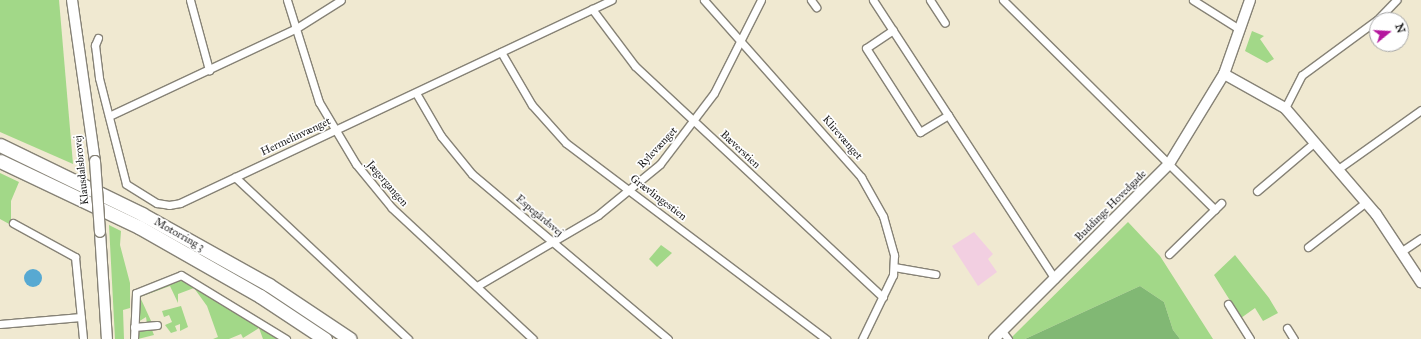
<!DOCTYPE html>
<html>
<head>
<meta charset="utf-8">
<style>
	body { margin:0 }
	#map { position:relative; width:1421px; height:339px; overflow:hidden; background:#f0e9d1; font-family:"IM FELL Great Primer",serif }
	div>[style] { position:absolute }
	.built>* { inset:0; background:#f2cfe1 }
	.green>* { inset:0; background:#a2d888 }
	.forest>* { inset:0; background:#81b874 }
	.water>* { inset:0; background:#57a9d2 }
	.round { border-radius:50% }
	.roads { filter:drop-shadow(1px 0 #868276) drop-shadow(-1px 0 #868276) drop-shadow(0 1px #868276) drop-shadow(0 -1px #868276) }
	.street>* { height:7px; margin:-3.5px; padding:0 3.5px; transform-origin:3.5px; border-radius:3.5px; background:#fff }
	.secondary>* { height:10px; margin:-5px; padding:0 5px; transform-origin:5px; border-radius:5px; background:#fff }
	.highway>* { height:13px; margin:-6.5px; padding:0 6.5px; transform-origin:6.5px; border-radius:6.5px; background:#fff }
	.bridges { filter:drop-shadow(1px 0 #868276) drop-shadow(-1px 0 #868276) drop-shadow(0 1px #868276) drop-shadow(0 -1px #868276) }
	.secondary-bridge>* { height:10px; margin:-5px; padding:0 5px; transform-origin:5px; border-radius:5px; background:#fff }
	span { translate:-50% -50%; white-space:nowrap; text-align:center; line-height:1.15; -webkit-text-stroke:3.5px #fff; paint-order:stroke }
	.street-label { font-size:11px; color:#1c1c1c }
	.north { position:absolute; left:1369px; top:12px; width:40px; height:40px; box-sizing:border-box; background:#fff; border:1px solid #a4a4a4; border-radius:50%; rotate:72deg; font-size:11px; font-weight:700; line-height:16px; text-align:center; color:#1c1c1c }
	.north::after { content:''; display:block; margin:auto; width:14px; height:18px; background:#b5179e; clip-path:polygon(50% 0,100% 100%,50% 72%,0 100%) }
</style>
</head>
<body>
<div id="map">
	<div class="built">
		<i style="clip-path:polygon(974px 232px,993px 254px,988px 259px,997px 272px,978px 286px,952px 246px)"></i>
	</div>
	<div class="green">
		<i style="clip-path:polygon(0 0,59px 0,73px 164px,0 132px)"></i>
		<i style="clip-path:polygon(1252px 31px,1264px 36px,1260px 39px,1274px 59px,1267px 63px,1245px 51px)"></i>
		<i style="clip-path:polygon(0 173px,19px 182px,11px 201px,11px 225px,0 219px)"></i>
		<i style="clip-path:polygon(1128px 222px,1160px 256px,1213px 339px,1180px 339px,1173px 330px,1164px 302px,1140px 286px,1025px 339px,1010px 339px)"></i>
		<i style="clip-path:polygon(109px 225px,121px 231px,120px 245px,130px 283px,130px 308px,123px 310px,124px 339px,115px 339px)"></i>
		<i style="clip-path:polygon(661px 245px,672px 253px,657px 267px,649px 259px)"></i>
		<i style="clip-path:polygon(1235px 255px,1269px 298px,1278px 313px,1263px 321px,1255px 308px,1241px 318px,1214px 275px)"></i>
		<i style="clip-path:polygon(180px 279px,184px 280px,280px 339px,263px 339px,259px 328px,243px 338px,241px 334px,229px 339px,213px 339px,218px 337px,207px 306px,194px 288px,178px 294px,178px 303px,170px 286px,140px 297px,152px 323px,147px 324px,146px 317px,138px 322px,139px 294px)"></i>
		<i style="clip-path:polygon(181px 306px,188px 327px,180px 331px,180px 324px,175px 326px,177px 331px,171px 333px,165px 325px,172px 322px,169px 315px,164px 317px,162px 311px)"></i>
		<i style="clip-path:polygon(140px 330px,152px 330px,154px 335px,138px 339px)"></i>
	</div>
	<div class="forest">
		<i style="clip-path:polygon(1140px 286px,1164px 302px,1173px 330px,1180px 339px,1025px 339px)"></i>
	</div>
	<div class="water">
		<i class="round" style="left:24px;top:269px;width:18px;height:18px"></i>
	</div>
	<div class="roads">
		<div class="street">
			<i style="left:190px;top:0;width:73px;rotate:74.8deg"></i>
			<i style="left:287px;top:0;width:107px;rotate:72.6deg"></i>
			<i style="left:319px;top:102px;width:72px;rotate:59.2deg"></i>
			<i style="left:356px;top:164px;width:57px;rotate:50.7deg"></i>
			<i style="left:392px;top:208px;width:192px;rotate:42.9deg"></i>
			<i style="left:704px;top:0;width:237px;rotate:48.4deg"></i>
			<i style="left:861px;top:177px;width:45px;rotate:60.6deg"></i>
			<i style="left:883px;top:216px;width:41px;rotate:74.2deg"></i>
			<i style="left:894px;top:255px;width:20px;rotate:93deg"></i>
			<i style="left:893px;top:275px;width:71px;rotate:115.8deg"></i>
			<i style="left:811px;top:0;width:9px;rotate:54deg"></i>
			<i style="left:873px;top:0;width:333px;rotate:56.9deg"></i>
			<i style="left:930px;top:0;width:27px;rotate:57deg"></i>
			<i style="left:1003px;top:0;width:298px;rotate:44.7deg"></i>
			<i style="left:1193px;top:0;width:54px;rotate:32.2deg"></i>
			<i style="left:592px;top:9px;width:71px;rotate:53deg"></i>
			<i style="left:635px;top:66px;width:339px;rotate:43deg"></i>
			<i style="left:1377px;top:20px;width:28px;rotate:-46deg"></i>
			<i style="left:893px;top:30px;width:32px;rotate:146deg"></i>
			<i style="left:866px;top:48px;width:100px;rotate:57.3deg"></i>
			<i style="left:920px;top:132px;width:33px;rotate:-31deg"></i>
			<i style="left:98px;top:38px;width:8px;rotate:113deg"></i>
			<i style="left:95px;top:45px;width:33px;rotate:83deg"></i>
			<i style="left:99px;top:78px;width:109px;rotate:75.7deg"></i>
			<i style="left:126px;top:184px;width:36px;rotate:32deg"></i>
			<i style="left:157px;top:203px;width:12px;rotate:9deg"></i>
			<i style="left:169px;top:205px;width:11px;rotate:-10deg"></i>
			<i style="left:180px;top:203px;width:477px;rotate:-25.2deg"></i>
			<i style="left:501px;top:52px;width:61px;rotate:59.7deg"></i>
			<i style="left:532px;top:105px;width:51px;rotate:48.2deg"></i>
			<i style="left:566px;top:143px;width:326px;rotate:37deg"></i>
			<i style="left:416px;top:93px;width:50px;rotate:59.8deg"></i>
			<i style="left:441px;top:136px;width:49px;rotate:50.8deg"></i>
			<i style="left:472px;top:174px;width:256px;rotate:40.1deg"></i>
			<i style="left:1285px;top:108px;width:37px;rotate:-63deg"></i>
			<i style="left:1302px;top:75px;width:93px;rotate:-36.3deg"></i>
			<i style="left:109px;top:116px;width:205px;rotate:-25.1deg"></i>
			<i style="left:295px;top:29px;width:54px;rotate:-32.2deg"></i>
			<i style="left:1338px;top:169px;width:102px;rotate:-35.4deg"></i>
			<i style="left:235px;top:177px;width:237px;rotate:43.1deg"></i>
			<i style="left:1257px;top:191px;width:76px;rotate:-40.2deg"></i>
			<i style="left:13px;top:223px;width:71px;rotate:28.7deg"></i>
			<i style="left:75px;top:257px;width:82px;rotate:84.4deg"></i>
			<i style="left:1308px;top:247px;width:73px;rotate:-37.8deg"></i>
			<i style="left:1402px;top:251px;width:23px;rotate:-34deg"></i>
			<i style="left:1169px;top:254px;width:73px;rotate:-44.4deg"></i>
			<i style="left:894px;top:267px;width:42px;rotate:9.7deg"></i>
			<i style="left:477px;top:286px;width:140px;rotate:-30.4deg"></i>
			<i style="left:598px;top:215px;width:80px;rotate:-39.4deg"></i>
			<i style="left:660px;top:164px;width:89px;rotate:-52.7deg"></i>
			<i style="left:714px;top:93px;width:104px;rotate:-63.2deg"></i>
			<i style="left:1228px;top:304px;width:41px;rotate:57.8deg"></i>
			<i style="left:0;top:324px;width:81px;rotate:-4.9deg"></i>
			<i style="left:134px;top:327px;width:23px;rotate:-5deg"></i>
			<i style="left:1287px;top:328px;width:13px;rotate:58deg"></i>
			<i style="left:1002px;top:331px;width:10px;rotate:53deg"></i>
			<i style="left:134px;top:339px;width:46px;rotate:-87.5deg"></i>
			<i style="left:136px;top:293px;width:48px;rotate:-21.8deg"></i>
			<i style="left:181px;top:275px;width:123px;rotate:31.4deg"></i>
		</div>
		<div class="secondary">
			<i style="left:72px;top:0;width:163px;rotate:81.9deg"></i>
			<i style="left:1224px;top:74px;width:70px;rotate:29.1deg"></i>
			<i style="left:1285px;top:108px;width:140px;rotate:49.4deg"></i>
			<i style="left:1376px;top:214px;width:82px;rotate:56.5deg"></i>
			<i style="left:100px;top:232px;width:107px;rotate:86.3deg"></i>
			<i style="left:994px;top:339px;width:247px;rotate:-45deg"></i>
			<i style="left:1169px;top:164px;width:105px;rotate:-58.6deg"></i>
			<i style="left:1224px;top:74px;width:78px;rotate:-70.6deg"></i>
		</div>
		<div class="highway">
			<i style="left:0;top:145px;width:158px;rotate:25.9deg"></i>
			<i style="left:142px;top:214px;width:145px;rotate:29.2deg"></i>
			<i style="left:269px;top:285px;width:97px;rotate:33.7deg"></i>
			<i style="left:0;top:161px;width:154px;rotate:25.4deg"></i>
			<i style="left:139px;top:227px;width:139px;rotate:29.7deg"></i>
			<i style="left:260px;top:296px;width:78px;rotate:33.5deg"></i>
		</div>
	</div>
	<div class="bridges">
		<div class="secondary-bridge">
			<i style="left:95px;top:161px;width:71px;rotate:86deg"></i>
		</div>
	</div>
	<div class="street-label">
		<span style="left:296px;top:137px;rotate:-25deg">Hermelinvænget</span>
		<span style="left:842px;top:138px;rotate:49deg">Klirevænget</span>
		<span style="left:658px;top:148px;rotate:-47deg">Rylevænget</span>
		<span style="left:740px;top:150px;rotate:43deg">Bæverstien</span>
		<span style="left:82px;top:170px;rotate:-96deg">Klausdalsbrovej</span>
		<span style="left:387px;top:184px;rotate:49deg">Jægergangen</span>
		<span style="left:658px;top:198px;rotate:37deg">Grævlingestien</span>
		<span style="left:1111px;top:206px;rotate:-45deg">Buddinge Hovedgade</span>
		<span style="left:539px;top:216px;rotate:40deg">Espegårdsvej</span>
		<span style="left:179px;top:235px;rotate:29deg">Motorring 3</span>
	</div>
	<div class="north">N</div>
</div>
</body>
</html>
